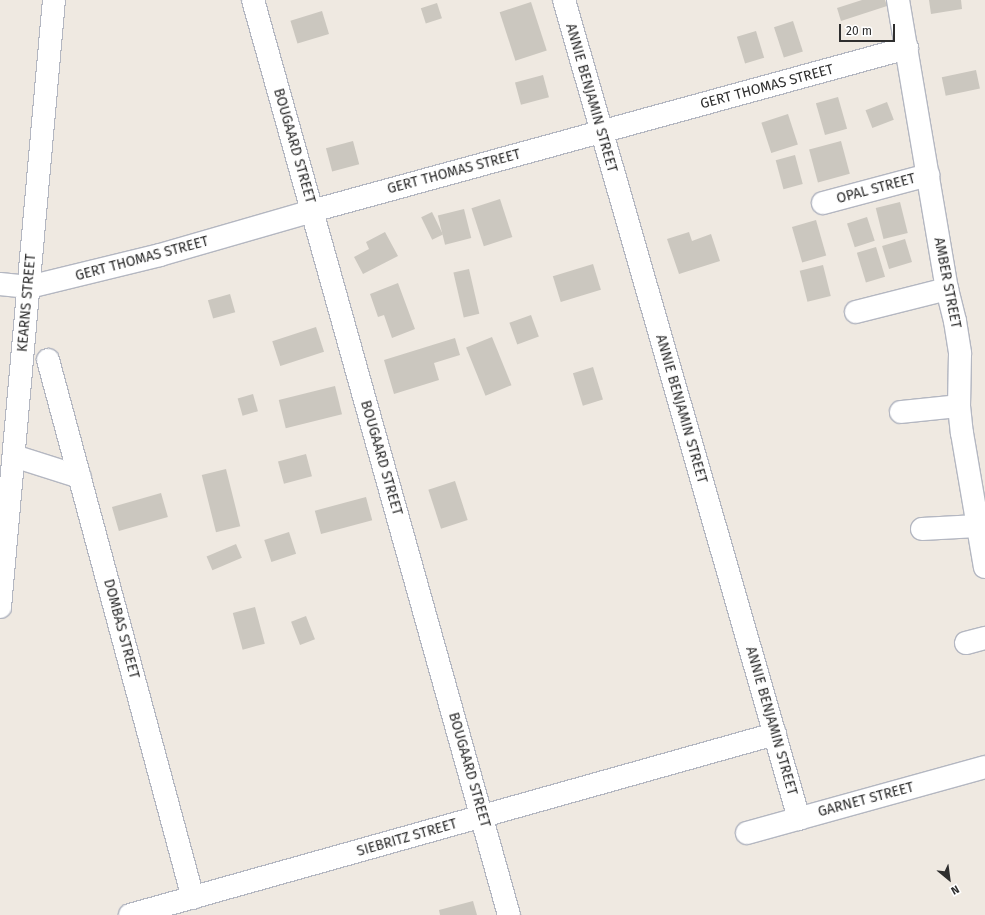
<!DOCTYPE html>
<html>
<head>
<meta charset="utf-8">
<style>
	body { margin:0 }
	#map { position:relative; width:985px; height:915px; overflow:hidden; background:#efe9e1; font-family:"Fira Sans",sans-serif }
	div>[style] { position:absolute }
	.building>* { inset:0; background:#cbc7bf; transform-origin:0 0 }
	.roads { filter:drop-shadow(1px 0 #b4b7c1) drop-shadow(-1px 0 #b4b7c1) drop-shadow(0 1px #b4b7c1) drop-shadow(0 -1px #b4b7c1) }
	.minor>* { height:22px; margin:-11px; padding:0 11px; transform-origin:11px; border-radius:11px; background:#fff }
	span { translate:-50% -50%; white-space:nowrap; text-align:center; line-height:1.15; -webkit-text-stroke:3px #fff; paint-order:stroke }
	.street-label { font-size:14px; color:#2e2e2e }
	.north { position:absolute; left:929px; top:859px; width:40px; height:40px; -webkit-text-stroke:3px #fff; paint-order:stroke; rotate:151deg; font-size:11px; font-weight:700; line-height:16px; text-align:center; color:#2e2e2e }
	.north::after { content:''; display:block; margin:auto; width:14px; height:18px; background:#2e2e2e; clip-path:polygon(50% 0,100% 100%,50% 72%,0 100%) }
	.scale { position:absolute; left:839px; top:24px; width:56px; height:18px; box-sizing:border-box; border:2px solid #2e2e2e; border-top:0; padding-left:5px; font-size:12px; line-height:14px; white-space:nowrap; color:#2e2e2e; -webkit-text-stroke:3px #fff; paint-order:stroke }
</style>
</head>
<body>
<div id="map">
	<div class="building">
		<i style="clip-path:polygon(862px 0,885px 0,887px 6px,841px 21px,837px 8px)"></i>
		<i style="clip-path:polygon(929px 0,961px 0,962px 9px,931px 14px)"></i>
		<i style="left:531px;top:2px;width:51px;height:33px;rotate:72deg"></i>
		<i style="left:437px;top:3px;width:16px;height:17px;rotate:72deg"></i>
		<i style="left:322px;top:11px;width:24px;height:33px;rotate:73deg"></i>
		<i style="left:793px;top:21px;width:32px;height:20px;rotate:72deg"></i>
		<i style="left:756px;top:31px;width:28px;height:20px;rotate:73deg"></i>
		<i style="left:976px;top:70px;width:19px;height:35px;rotate:78deg"></i>
		<i style="left:543px;top:75px;width:23px;height:29px;rotate:75deg"></i>
		<i style="left:838px;top:97px;width:33px;height:23px;rotate:74deg"></i>
		<i style="left:887px;top:102px;width:19px;height:23px;rotate:69deg"></i>
		<i style="left:788px;top:114px;width:32px;height:28px;rotate:72deg"></i>
		<i style="left:353px;top:141px;width:24px;height:28px;rotate:75deg"></i>
		<i style="left:841px;top:141px;width:34px;height:33px;rotate:75deg"></i>
		<i style="left:795px;top:155px;width:30px;height:20px;rotate:75deg"></i>
		<i style="left:500px;top:199px;width:40px;height:30px;rotate:72deg"></i>
		<i style="left:900px;top:202px;width:32px;height:25px;rotate:76deg"></i>
		<i style="left:464px;top:209px;width:30px;height:27px;rotate:76deg"></i>
		<i style="left:432px;top:212px;width:25px;height:12px;rotate:64deg"></i>
		<i style="left:867px;top:217px;width:25px;height:21px;rotate:72deg"></i>
		<i style="left:816px;top:220px;width:37px;height:25px;rotate:74deg"></i>
		<i style="clip-path:polygon(385px 232px,398px 256px,363px 274px,354px 257px,369px 249px,366px 242px)"></i>
		<i style="clip-path:polygon(689px 232px,692px 241px,711px 234px,720px 261px,679px 274px,667px 239px)"></i>
		<i style="left:905px;top:239px;width:24px;height:24px;rotate:73deg"></i>
		<i style="left:876px;top:247px;width:31px;height:20px;rotate:73deg"></i>
		<i style="left:593px;top:264px;width:27px;height:42px;rotate:73deg"></i>
		<i style="left:823px;top:265px;width:32px;height:24px;rotate:76deg"></i>
		<i style="left:469px;top:269px;width:46px;height:16px;rotate:77deg"></i>
		<i style="clip-path:polygon(398px 283px,415px 329px,392px 338px,384px 315px,378px 317px,370px 294px)"></i>
		<i style="left:230px;top:294px;width:19px;height:23px;rotate:74deg"></i>
		<i style="left:531px;top:315px;width:23px;height:23px;rotate:70deg"></i>
		<i style="left:316px;top:327px;width:26px;height:46px;rotate:72deg"></i>
		<i style="left:492px;top:337px;width:52px;height:28px;rotate:68deg"></i>
		<i style="clip-path:polygon(455px 338px,460px 355px,434px 363px,439px 380px,394px 394px,384px 360px)"></i>
		<i style="left:593px;top:367px;width:34px;height:21px;rotate:73deg"></i>
		<i style="left:335px;top:386px;width:29px;height:58px;rotate:76deg"></i>
		<i style="left:253px;top:394px;width:18px;height:16px;rotate:74deg"></i>
		<i style="left:306px;top:454px;width:23px;height:29px;rotate:75deg"></i>
		<i style="left:226px;top:469px;width:59px;height:25px;rotate:76deg"></i>
		<i style="left:455px;top:481px;width:41px;height:28px;rotate:72deg"></i>
		<i style="left:161px;top:493px;width:25px;height:51px;rotate:74deg"></i>
		<i style="left:366px;top:497px;width:24px;height:53px;rotate:75deg"></i>
		<i style="left:289px;top:532px;width:23px;height:26px;rotate:72deg"></i>
		<i style="left:236px;top:544px;width:15px;height:32px;rotate:67deg"></i>
		<i style="left:255px;top:607px;width:38px;height:23px;rotate:75deg"></i>
		<i style="left:306px;top:616px;width:25px;height:16px;rotate:69deg"></i>
		<i style="clip-path:polygon(473px 901px,477px 915px,440px 915px,439px 910px)"></i>
	</div>
	<div class="roads">
		<div class="minor">
			<i style="left:253px;top:0;width:950px;rotate:74.37deg"></i>
			<i style="left:564px;top:0;width:852px;rotate:73.99deg"></i>
			<i style="left:898px;top:0;width:293px;rotate:80.4deg"></i>
			<i style="left:947px;top:289px;width:33px;rotate:76deg"></i>
			<i style="left:955px;top:321px;width:33px;rotate:81deg"></i>
			<i style="left:960px;top:354px;width:52px;rotate:91.1deg"></i>
			<i style="left:959px;top:406px;width:27px;rotate:84deg"></i>
			<i style="left:962px;top:433px;width:136px;rotate:80.3deg"></i>
			<i style="left:823px;top:203px;width:109px;rotate:-14.9deg"></i>
			<i style="left:0;top:284px;width:29px;rotate:6deg"></i>
			<i style="left:29px;top:287px;width:135px;rotate:-13.7deg"></i>
			<i style="left:160px;top:255px;width:158px;rotate:-16.1deg"></i>
			<i style="left:312px;top:211px;width:617px;rotate:-15.32deg"></i>
			<i style="left:856px;top:312px;width:94px;rotate:-14.2deg"></i>
			<i style="left:48px;top:360px;width:557px;rotate:74.92deg"></i>
			<i style="left:901px;top:412px;width:58px;rotate:-5.9deg"></i>
			<i style="left:14px;top:456px;width:69px;rotate:17.7deg"></i>
			<i style="left:922px;top:529px;width:55px;rotate:-3.1deg"></i>
			<i style="left:0;top:607px;width:609px;rotate:-84.92deg"></i>
			<i style="left:966px;top:643px;width:20px;rotate:-15deg"></i>
			<i style="left:747px;top:833px;width:247px;rotate:-15.5deg"></i>
			<i style="left:130px;top:915px;width:670px;rotate:-15.68deg"></i>
		</div>
	</div>
	<div class="street-label">
		<span style="left:767px;top:87px;rotate:-15deg">GERT THOMAS STREET</span>
		<span style="left:591px;top:98px;rotate:74deg">ANNIE BENJAMIN STREET</span>
		<span style="left:294px;top:146px;rotate:74deg">BOUGAARD STREET</span>
		<span style="left:454px;top:172px;rotate:-15deg">GERT THOMAS STREET</span>
		<span style="left:876px;top:189px;rotate:-15deg">OPAL STREET</span>
		<span style="left:142px;top:259px;rotate:-15deg">GERT THOMAS STREET</span>
		<span style="left:947px;top:283px;rotate:79deg">AMBER STREET</span>
		<span style="left:27px;top:303px;rotate:-85deg">KEARNS STREET</span>
		<span style="left:681px;top:409px;rotate:74deg">ANNIE BENJAMIN STREET</span>
		<span style="left:381px;top:458px;rotate:74deg">BOUGAARD STREET</span>
		<span style="left:121px;top:629px;rotate:75deg">DOMBAS STREET</span>
		<span style="left:771px;top:721px;rotate:74deg">ANNIE BENJAMIN STREET</span>
		<span style="left:469px;top:770px;rotate:74deg">BOUGAARD STREET</span>
		<span style="left:866px;top:800px;rotate:-15deg">GARNET STREET</span>
		<span style="left:407px;top:838px;rotate:-16deg">SIEBRITZ STREET</span>
	</div>
	<div class="north">N</div>
	<div class="scale">20 m</div>
</div>
</body>
</html>
